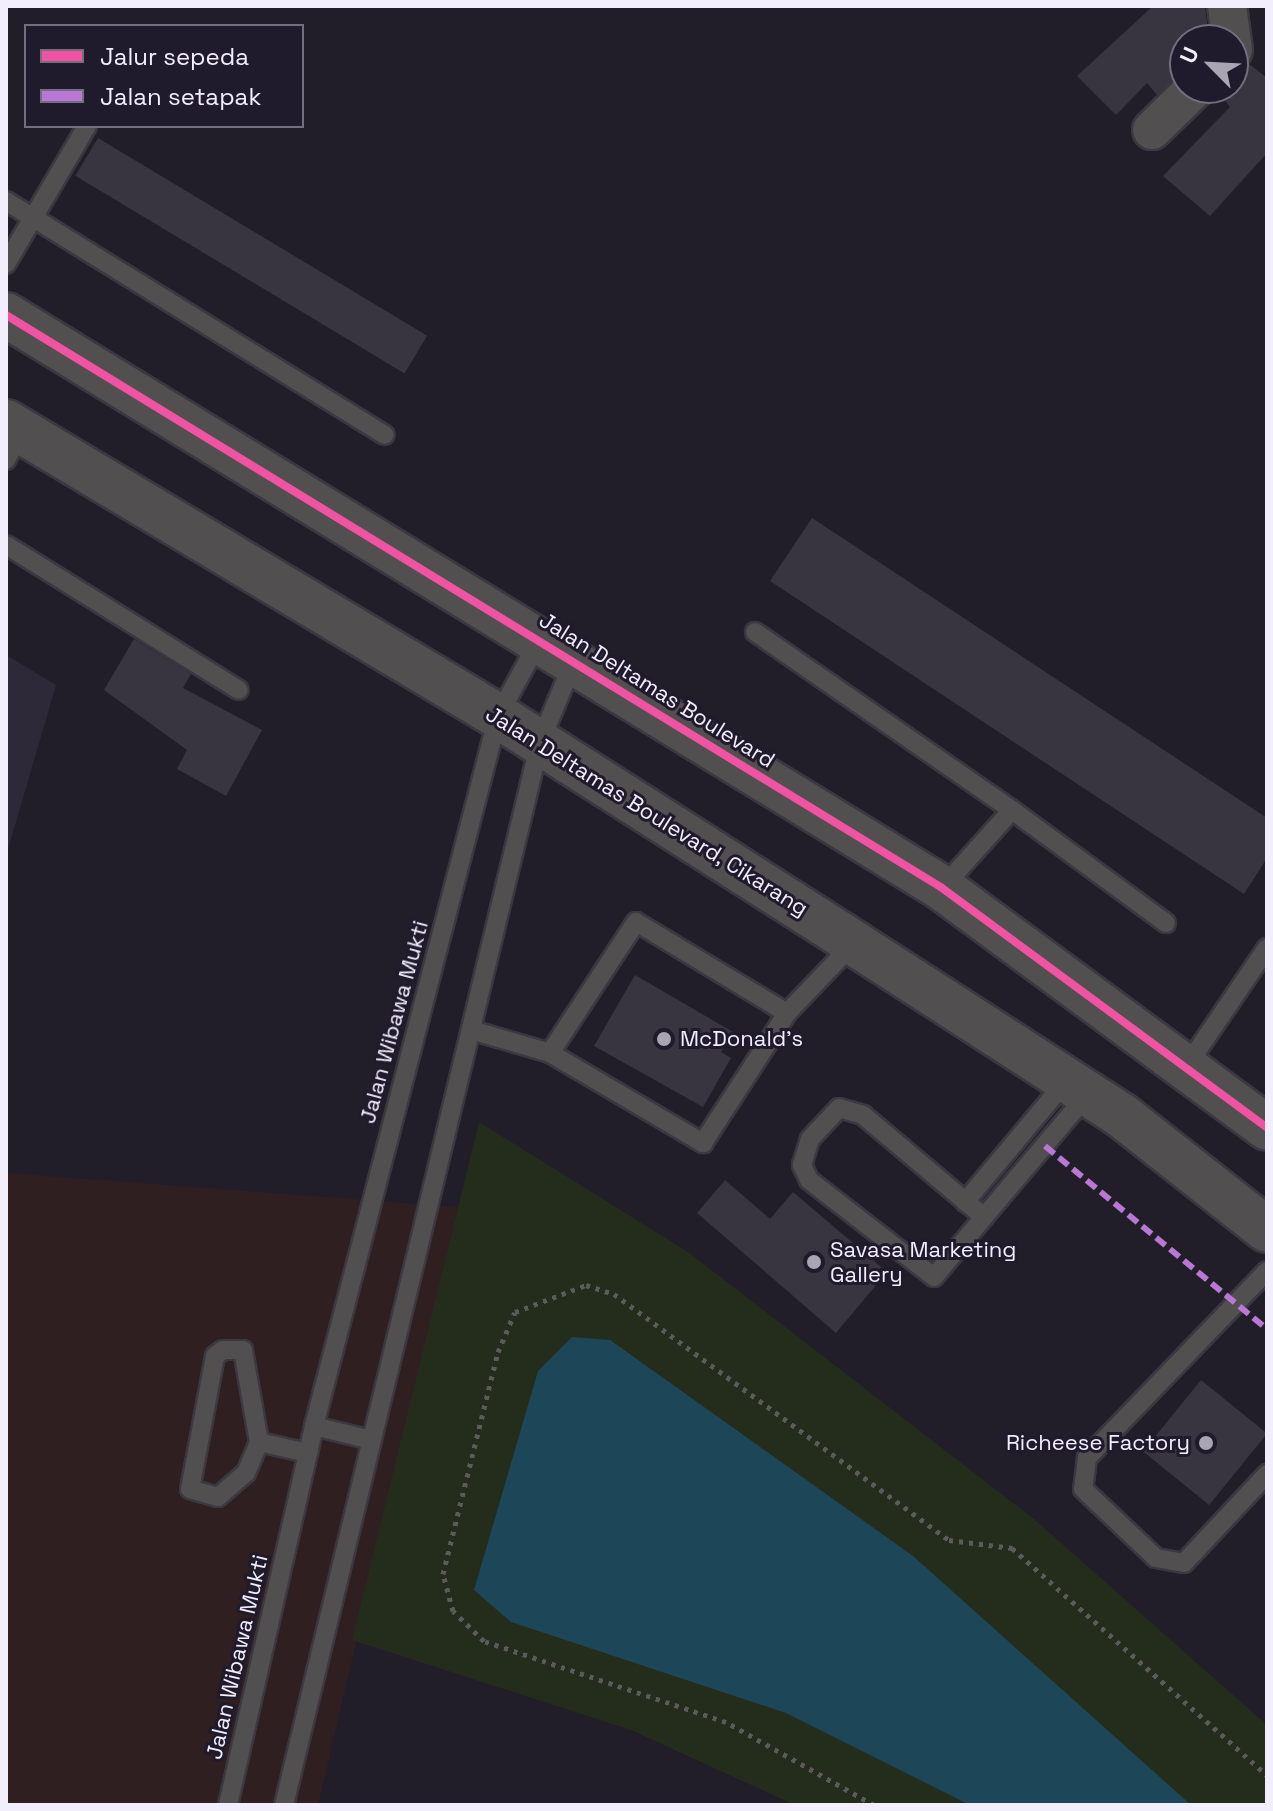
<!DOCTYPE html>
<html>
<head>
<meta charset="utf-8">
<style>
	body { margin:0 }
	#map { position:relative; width:1273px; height:1811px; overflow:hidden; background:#211e29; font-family:"Space Grotesk",sans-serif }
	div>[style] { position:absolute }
	.commercial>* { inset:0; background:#301f21 }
	.industrial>* { inset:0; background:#2e2938 }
	.green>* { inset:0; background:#242c1c }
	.water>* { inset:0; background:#1d4758 }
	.building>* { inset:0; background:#383540; transform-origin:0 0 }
	.path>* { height:5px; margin-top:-2.5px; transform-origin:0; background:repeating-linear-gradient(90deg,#5c5a5c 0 4px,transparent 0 10px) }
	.roads { filter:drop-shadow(2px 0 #3b3841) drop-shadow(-2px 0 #3b3841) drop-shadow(0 2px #3b3841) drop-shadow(0 -2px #3b3841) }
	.service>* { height:18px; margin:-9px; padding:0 9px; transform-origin:9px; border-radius:9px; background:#524f50 }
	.minor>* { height:38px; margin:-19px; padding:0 19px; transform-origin:19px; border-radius:19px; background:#524f50 }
	.tertiary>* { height:44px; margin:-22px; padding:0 22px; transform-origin:22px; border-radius:22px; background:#524f50 }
	.quiet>* { height:6px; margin-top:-3px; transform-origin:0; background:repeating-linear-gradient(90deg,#ba77d6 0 12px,transparent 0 18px) }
	.cycleway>* { height:8px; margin:-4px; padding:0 4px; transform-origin:4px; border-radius:4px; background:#f153a3 }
	.dots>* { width:22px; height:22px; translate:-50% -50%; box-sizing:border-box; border:4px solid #201a2d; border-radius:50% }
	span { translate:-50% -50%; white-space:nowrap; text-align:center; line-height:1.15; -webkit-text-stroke:6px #201a2d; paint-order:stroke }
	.street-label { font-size:22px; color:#f2eefb }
	.poi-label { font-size:22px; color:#f2eefb }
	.left { translate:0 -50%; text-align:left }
	.right { translate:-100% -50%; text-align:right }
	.frame { position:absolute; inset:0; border:8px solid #f2eefb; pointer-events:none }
	.legend { position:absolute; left:24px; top:24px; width:280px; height:104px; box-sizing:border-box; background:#201a2d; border:2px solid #746f7f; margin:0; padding:10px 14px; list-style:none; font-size:24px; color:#f2eefb }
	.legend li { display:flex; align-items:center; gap:16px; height:40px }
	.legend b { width:40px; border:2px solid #746f7f }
	.north { position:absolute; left:1169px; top:24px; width:80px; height:80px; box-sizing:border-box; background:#201a2d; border:2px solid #746f7f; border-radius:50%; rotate:294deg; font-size:22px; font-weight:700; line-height:32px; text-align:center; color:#f2eefb }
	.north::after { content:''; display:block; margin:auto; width:28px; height:36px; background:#a9a5b2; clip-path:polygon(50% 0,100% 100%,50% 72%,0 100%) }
</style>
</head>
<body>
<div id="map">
	<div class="commercial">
		<i style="clip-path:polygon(6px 1173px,458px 1207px,318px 1805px,6px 1805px)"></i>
	</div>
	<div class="industrial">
		<i style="clip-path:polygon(6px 655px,56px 685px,6px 856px)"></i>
	</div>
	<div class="green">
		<i style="clip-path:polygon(479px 1122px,688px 1252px,1034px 1519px,1267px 1725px,1267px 1805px,795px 1805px,631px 1730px,352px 1640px)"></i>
	</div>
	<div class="water">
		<i style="clip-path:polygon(572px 1337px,610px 1340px,913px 1556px,1191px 1805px,970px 1805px,786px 1713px,511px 1622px,474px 1590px,538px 1371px)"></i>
	</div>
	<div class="building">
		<i style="clip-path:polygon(1153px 6px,1205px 6px,1209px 40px,1185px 40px,1185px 69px,1157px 95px,1147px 83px,1116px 115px,1077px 76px)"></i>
		<i style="clip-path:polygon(1249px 64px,1267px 78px,1267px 153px,1210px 216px,1163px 176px,1230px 107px,1216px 88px,1233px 88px,1233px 72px)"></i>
		<i style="left:98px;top:138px;width:384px;height:44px;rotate:31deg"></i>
		<i style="clip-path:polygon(812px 518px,1267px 818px,1267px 858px,1244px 894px,770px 581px)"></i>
		<i style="clip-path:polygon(134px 639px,191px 674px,183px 688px,262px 730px,226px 796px,177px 769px,187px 750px,104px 690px)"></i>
		<i style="clip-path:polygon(635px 975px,733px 1032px,721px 1052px,731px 1058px,703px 1107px,594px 1046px)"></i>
		<i style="clip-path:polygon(725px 1180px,770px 1219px,793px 1192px,887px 1272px,836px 1333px,697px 1213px)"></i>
		<i style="left:1201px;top:1380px;width:85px;height:92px;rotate:39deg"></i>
	</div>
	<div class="path">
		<i style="left:874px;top:1805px;width:170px;rotate:-150.7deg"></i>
		<i style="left:726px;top:1722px;width:255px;rotate:-161.5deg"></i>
		<i style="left:484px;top:1641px;width:43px;rotate:-135.9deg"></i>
		<i style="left:453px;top:1611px;width:38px;rotate:-105deg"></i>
		<i style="left:443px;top:1574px;width:229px;rotate:-76.1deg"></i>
		<i style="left:498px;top:1352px;width:43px;rotate:-67deg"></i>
		<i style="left:515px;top:1312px;width:76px;rotate:-20.8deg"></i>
		<i style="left:586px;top:1285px;width:29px;rotate:18deg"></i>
		<i style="left:614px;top:1294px;width:416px;rotate:36.3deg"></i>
		<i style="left:949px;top:1540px;width:64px;rotate:7.2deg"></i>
		<i style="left:1012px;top:1548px;width:341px;rotate:41.7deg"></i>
	</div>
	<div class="roads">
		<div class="service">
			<i style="left:6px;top:201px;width:445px;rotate:31.7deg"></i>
			<i style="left:6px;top:264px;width:160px;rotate:-59.6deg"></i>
			<i style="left:6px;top:460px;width:33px;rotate:-63deg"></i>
			<i style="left:6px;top:545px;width:274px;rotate:31.9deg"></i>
			<i style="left:755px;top:632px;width:313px;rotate:34.7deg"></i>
			<i style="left:1012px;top:810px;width:105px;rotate:131.9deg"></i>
			<i style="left:1012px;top:810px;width:191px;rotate:36.3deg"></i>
			<i style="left:787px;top:1013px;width:97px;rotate:-46.3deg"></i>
			<i style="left:471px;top:1030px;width:82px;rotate:16.2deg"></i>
			<i style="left:550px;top:1053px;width:178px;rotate:30.5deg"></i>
			<i style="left:703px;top:1143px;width:155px;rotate:-57.1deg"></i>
			<i style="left:787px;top:1013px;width:176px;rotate:-148.9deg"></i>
			<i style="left:636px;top:922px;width:157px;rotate:123.3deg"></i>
			<i style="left:1186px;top:1067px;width:144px;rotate:-55.8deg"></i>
			<i style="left:839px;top:1108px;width:25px;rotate:16deg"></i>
			<i style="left:863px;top:1115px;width:158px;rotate:40.1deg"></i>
			<i style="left:984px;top:1217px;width:78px;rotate:129.8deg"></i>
			<i style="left:934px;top:1277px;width:158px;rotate:-142.2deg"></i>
			<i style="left:809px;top:1180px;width:17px;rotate:-115deg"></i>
			<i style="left:802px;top:1165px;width:27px;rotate:-73deg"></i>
			<i style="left:810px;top:1139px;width:42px;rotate:-46.9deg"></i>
			<i style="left:965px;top:1202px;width:159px;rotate:-50.1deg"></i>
			<i style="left:984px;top:1217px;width:161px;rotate:-49.8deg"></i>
			<i style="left:1267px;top:1271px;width:260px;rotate:133.9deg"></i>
			<i style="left:1087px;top:1458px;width:31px;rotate:97deg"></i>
			<i style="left:1083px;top:1489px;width:100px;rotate:43.4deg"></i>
			<i style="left:1156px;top:1558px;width:28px;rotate:10deg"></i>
			<i style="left:1184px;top:1563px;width:122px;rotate:-47deg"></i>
			<i style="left:314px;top:1426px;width:59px;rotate:13.8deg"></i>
			<i style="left:259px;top:1442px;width:93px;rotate:-99.9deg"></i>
			<i style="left:243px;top:1350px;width:20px;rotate:180deg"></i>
			<i style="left:223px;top:1350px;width:10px;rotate:143deg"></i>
			<i style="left:215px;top:1356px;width:135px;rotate:100.6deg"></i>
			<i style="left:190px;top:1489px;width:29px;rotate:16deg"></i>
			<i style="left:218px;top:1497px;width:37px;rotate:-41deg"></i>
			<i style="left:246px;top:1473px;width:34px;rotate:-67deg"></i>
			<i style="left:259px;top:1442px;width:50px;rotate:12.7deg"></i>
			<i style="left:228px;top:1805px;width:389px;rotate:-77.2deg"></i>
			<i style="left:314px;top:1426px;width:733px;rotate:-75.47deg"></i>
			<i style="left:498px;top:716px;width:88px;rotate:-61.4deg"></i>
			<i style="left:284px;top:1805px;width:1093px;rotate:-76.46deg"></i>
			<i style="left:540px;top:742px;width:86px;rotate:-67.3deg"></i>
		</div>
		<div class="minor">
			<i style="left:1227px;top:6px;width:44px;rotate:82.2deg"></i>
			<i style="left:1152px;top:130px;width:60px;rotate:-44.3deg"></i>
		</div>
		<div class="tertiary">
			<i style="left:6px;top:315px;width:1097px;rotate:31.47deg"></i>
			<i style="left:942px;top:888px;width:404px;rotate:36.4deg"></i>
			<i style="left:6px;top:422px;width:573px;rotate:30.86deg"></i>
			<i style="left:498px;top:716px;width:422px;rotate:32.5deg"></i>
			<i style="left:854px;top:943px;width:318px;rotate:32.8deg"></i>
			<i style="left:1121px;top:1115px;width:186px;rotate:38.2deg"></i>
		</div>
	</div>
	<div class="quiet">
		<i style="left:1045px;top:1146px;width:288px;rotate:39.5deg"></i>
	</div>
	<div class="cycleway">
		<i style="left:6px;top:315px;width:1097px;rotate:31.47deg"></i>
		<i style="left:942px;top:888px;width:404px;rotate:36.4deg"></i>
	</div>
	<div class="dots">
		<i style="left:664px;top:1039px;background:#a9a5b2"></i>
		<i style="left:814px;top:1262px;background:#a9a5b2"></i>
		<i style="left:1206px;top:1443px;background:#a9a5b2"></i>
	</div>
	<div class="street-label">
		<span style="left:657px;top:690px;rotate:32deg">Jalan Deltamas Boulevard</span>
		<span style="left:647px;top:811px;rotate:32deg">Jalan Deltamas Boulevard, Cikarang</span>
		<span style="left:394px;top:1022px;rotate:-75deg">Jalan Wibawa Mukti</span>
		<span style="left:237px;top:1657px;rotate:-77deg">Jalan Wibawa Mukti</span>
	</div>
	<div class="poi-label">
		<span class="left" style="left:680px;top:1039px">McDonald's</span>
		<span class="left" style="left:830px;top:1262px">Savasa Marketing<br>Gallery</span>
		<span class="right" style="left:1190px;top:1443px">Richeese Factory</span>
	</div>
	<div class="frame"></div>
	<ul class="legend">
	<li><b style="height:10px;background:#f153a3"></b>Jalur sepeda</li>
	<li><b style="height:10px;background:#ba77d6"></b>Jalan setapak</li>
	</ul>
	<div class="north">U</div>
</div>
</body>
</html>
